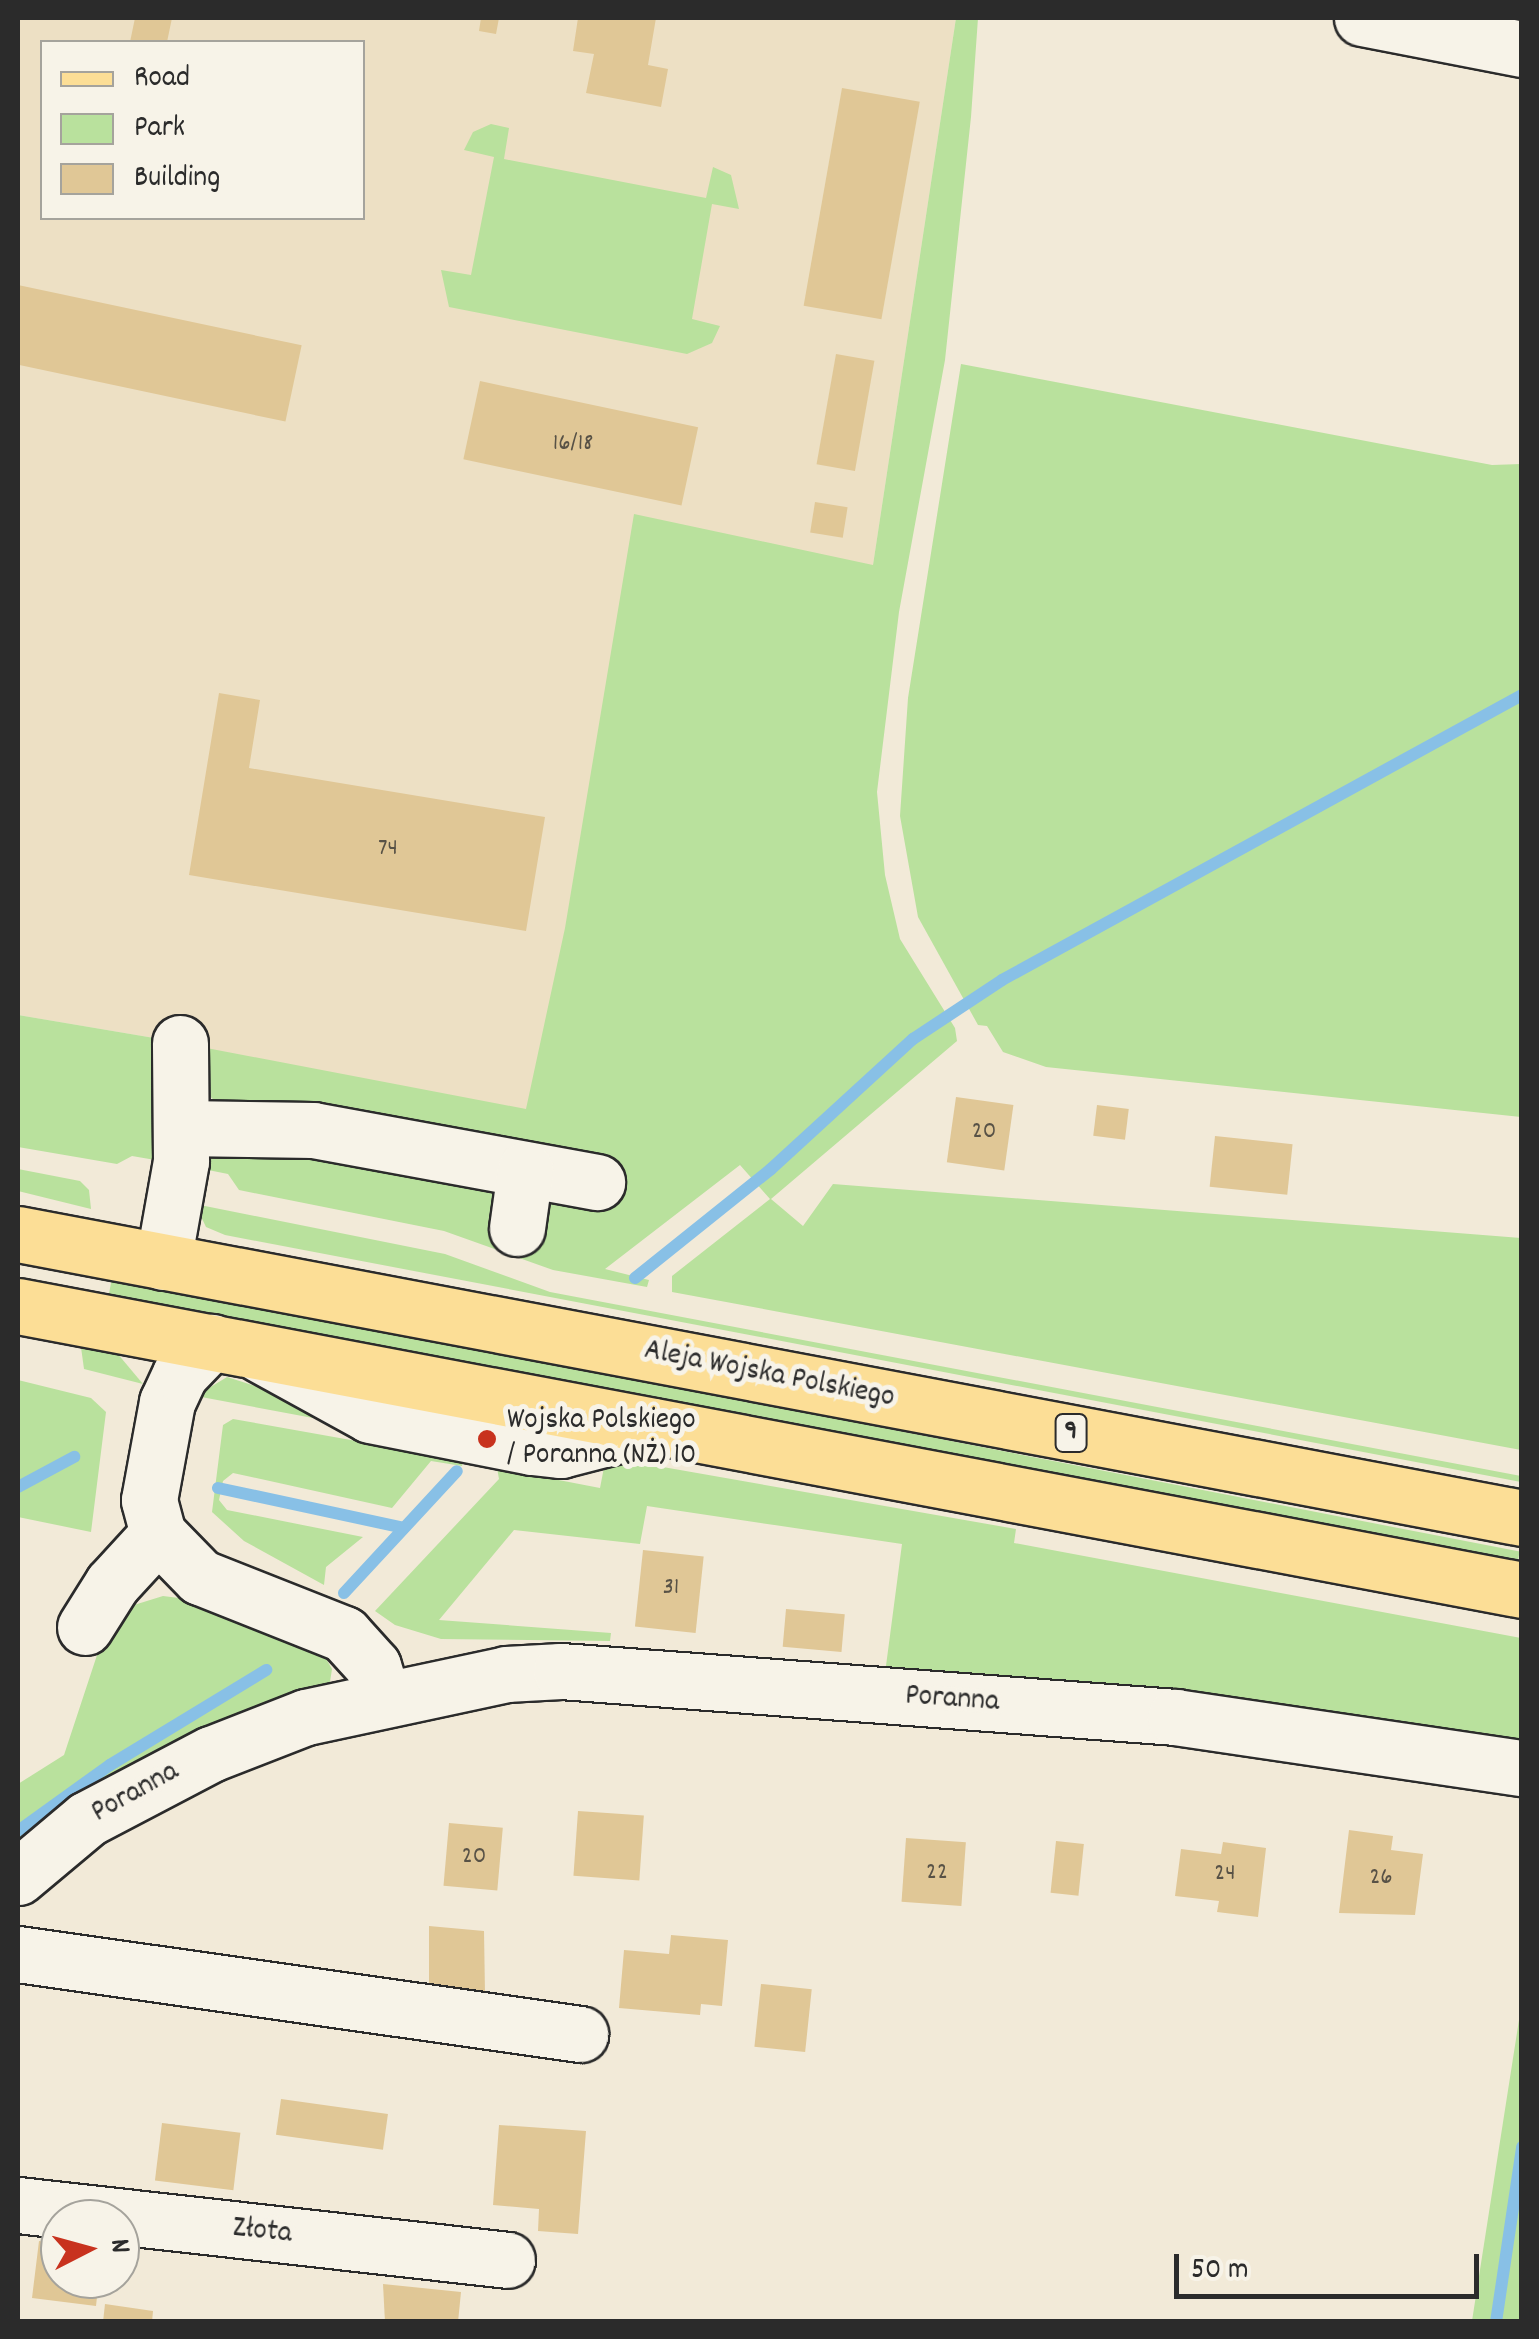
<!DOCTYPE html>
<html>
<head>
<meta charset="utf-8">
<style>
	body { margin:0 }
	#map { position:relative; width:1539px; height:2339px; overflow:hidden; background:#f2ead8; font-family:Dekko,sans-serif }
	div>[style] { position:absolute }
	.built>* { inset:0; background:#ede0c4 }
	.green>* { inset:0; background:#b9e19d; transform-origin:0 0 }
	.stream>* { height:12px; margin:-6px; padding:0 6px; transform-origin:6px; border-radius:6px; background:#88c0e6 }
	.building>* { inset:0; background:#e0c796; transform-origin:0 0 }
	.roads { filter:drop-shadow(2px 0 #2b2b2b) drop-shadow(-2px 0 #2b2b2b) drop-shadow(0 2px #2b2b2b) drop-shadow(0 -2px #2b2b2b) }
	.minor>* { height:55px; margin:-27.5px; padding:0 27.5px; transform-origin:27.5px; border-radius:27.5px; background:#f7f3e8 }
	.major>* { height:55px; margin:-27.5px; padding:0 27.5px; transform-origin:27.5px; border-radius:27.5px; background:#fcde96 }
	.dots>* { width:28px; height:28px; translate:-50% -50%; box-sizing:border-box; border:5px solid #f7f3e8; border-radius:50% }
	span { translate:-50% -50%; white-space:nowrap; text-align:center; line-height:1.15; -webkit-text-stroke:10px #f7f3e8; paint-order:stroke }
	.number-label { font-size:25px; color:#585246 }
	.number-label span { -webkit-text-stroke-width:0 }
	.shield-label span { padding:2px 8px; background:#f7f3e8; border:2px solid; border-radius:8px; -webkit-text-stroke-width:0 }
	.shield-label { font-size:28px; color:#2b2b2b; font-weight:700 }
	.street-label { font-size:30px; color:#2b2b2b }
	.poi-label { font-size:30px; color:#2b2b2b }
	.left { translate:0 -50%; text-align:left }
	.frame { position:absolute; inset:0; border:20px solid #2b2b2b; pointer-events:none }
	.legend { position:absolute; left:40px; top:40px; width:325px; height:180px; box-sizing:border-box; background:#f7f3e8; border:2px solid #a5a39c; margin:0; padding:12px 18px; list-style:none; font-size:30px; color:#2b2b2b }
	.legend li { display:flex; align-items:center; gap:20px; height:50px }
	.legend b { width:50px; border:2px solid #a5a39c }
	.north { position:absolute; left:40px; top:2199px; width:100px; height:100px; box-sizing:border-box; background:#f7f3e8; border:2px solid #a5a39c; border-radius:50%; rotate:84deg; font-size:28px; font-weight:700; line-height:40px; text-align:center; color:#2b2b2b }
	.north::after { content:''; display:block; margin:auto; width:35px; height:45px; background:#c8321e; clip-path:polygon(50% 0,100% 100%,50% 72%,0 100%) }
	.scale { position:absolute; left:1174px; top:2254px; width:305px; height:45px; box-sizing:border-box; border:5px solid #2b2b2b; border-top:0; padding-left:12px; font-size:30px; line-height:35px; white-space:nowrap; color:#2b2b2b; -webkit-text-stroke:8px #f7f3e8; paint-order:stroke }
</style>
</head>
<body>
<div id="map">
	<div class="built">
		<i style="clip-path:polygon(evenodd,18px 18px,956px 18px,873px 565px,740px 1164px,160px 1039px,18px 1015px,18px 18px,42px 42px,362px 42px,362px 218px,42px 218px,42px 42px)"></i>
	</div>
	<div class="green">
		<i style="clip-path:polygon(956px 18px,978px 18px,971px 117px,945px 360px,899px 612px,877px 792px,885px 875px,900px 939px,955px 1028px,957px 1041px,771px 1199px,803px 1226px,833px 1184px,1521px 1238px,1521px 1450px,672px 1292px,672px 1276px,770px 1199px,740px 1165px,605px 1269px,649px 1280px,647px 1287px,553px 1270px,444px 1231px,239px 1190px,228px 1174px,198px 1168px,205px 1155px,238px 1139px,548px 1202px,557px 1196px,220px 1105px,201px 1089px,196px 1046px,526px 1109px,565px 928px,634px 514px,873px 565px)"></i>
		<i style="clip-path:polygon(491px 124px,509px 128px,504px 159px,706px 198px,713px 167px,731px 175px,739px 209px,712px 204px,692px 319px,720px 326px,712px 343px,687px 354px,449px 307px,441px 270px,471px 275px,494px 157px,464px 150px,473px 132px)"></i>
		<i style="clip-path:polygon(961px 364px,1492px 465px,1521px 464px,1521px 1117px,1046px 1067px,1003px 1052px,987px 1026px,978px 1025px,918px 917px,900px 816px,908px 698px)"></i>
		<i style="clip-path:polygon(18px 1015px,160px 1039px,161px 1161px,132px 1156px,117px 1164px,18px 1147px)"></i>
		<i style="clip-path:polygon(18px 1169px,80px 1181px,89px 1190px,91px 1209px,18px 1191px)"></i>
		<i style="clip-path:polygon(195px 1204px,445px 1254px,550px 1292px,1521px 1476px,1521px 1482px,225px 1235px,206px 1227px)"></i>
		<i style="left:112px;top:1278px;width:1434px;height:20px;rotate:11deg"></i>
		<i style="clip-path:polygon(80px 1340px,117px 1353px,143px 1384px,84px 1369px)"></i>
		<i style="clip-path:polygon(227px 1377px,315px 1405px,313px 1418px,196px 1396px)"></i>
		<i style="clip-path:polygon(18px 1380px,91px 1398px,106px 1412px,91px 1532px,18px 1517px)"></i>
		<i style="clip-path:polygon(233px 1419px,463px 1460px,462px 1466px,431px 1461px,392px 1508px,233px 1473px,223px 1481px,219px 1500px,227px 1510px,363px 1537px,326px 1567px,324px 1585px,244px 1541px,212px 1512px,223px 1425px)"></i>
		<i style="clip-path:polygon(606px 1457px,1016px 1529px,1014px 1543px,1521px 1638px,1521px 1756px,884px 1681px,902px 1544px,647px 1506px,640px 1544px,514px 1530px,439px 1620px,611px 1633px,610px 1641px,441px 1639px,395px 1625px,375px 1611px,499px 1479px,497px 1468px,600px 1488px)"></i>
		<i style="clip-path:polygon(163px 1596px,195px 1600px,321px 1650px,332px 1669px,330px 1682px,18px 1858px,18px 1784px,64px 1755px,101px 1643px,134px 1605px)"></i>
		<i style="clip-path:polygon(1521px 2007px,1521px 2321px,1472px 2321px)"></i>
	</div>
	<div class="stream">
		<i style="left:635px;top:1278px;width:174px;rotate:-38.7deg"></i>
		<i style="left:771px;top:1169px;width:193px;rotate:-42.5deg"></i>
		<i style="left:913px;top:1039px;width:107px;rotate:-33.5deg"></i>
		<i style="left:1002px;top:980px;width:593px;rotate:-28.73deg"></i>
		<i style="left:18px;top:1487px;width:64px;rotate:-28.2deg"></i>
		<i style="left:218px;top:1488px;width:190px;rotate:12.1deg"></i>
		<i style="left:344px;top:1593px;width:166px;rotate:-47.2deg"></i>
		<i style="left:18px;top:1831px;width:113px;rotate:-35.7deg"></i>
		<i style="left:110px;top:1765px;width:183px;rotate:-31.3deg"></i>
		<i style="left:1496px;top:2322px;width:177px;rotate:-81.5deg"></i>
	</div>
	<div class="building">
		<i style="clip-path:polygon(135px 18px,172px 18px,167px 42px,130px 42px)"></i>
		<i style="clip-path:polygon(481px 18px,499px 18px,496px 34px,479px 31px)"></i>
		<i style="clip-path:polygon(578px 18px,656px 18px,648px 65px,668px 69px,661px 107px,586px 93px,594px 54px,573px 51px)"></i>
		<i style="left:842px;top:88px;width:79px;height:221px;rotate:10deg"></i>
		<i style="left:18px;top:285px;width:290px;height:78px;rotate:12deg"></i>
		<i style="left:836px;top:354px;width:39px;height:112px;rotate:10deg"></i>
		<i style="left:480px;top:381px;width:223px;height:80px;rotate:12deg"></i>
		<i style="left:815px;top:502px;width:33px;height:31px;rotate:9deg"></i>
		<i style="clip-path:polygon(219px 693px,260px 700px,249px 768px,545px 817px,526px 931px,189px 875px)"></i>
		<i style="left:956px;top:1097px;width:58px;height:66px;rotate:8deg"></i>
		<i style="left:1097px;top:1105px;width:32px;height:31px;rotate:7deg"></i>
		<i style="left:1215px;top:1136px;width:78px;height:51px;rotate:6deg"></i>
		<i style="left:643px;top:1550px;width:61px;height:77px;rotate:6deg"></i>
		<i style="left:786px;top:1609px;width:59px;height:38px;rotate:5deg"></i>
		<i style="left:578px;top:1811px;width:66px;height:65px;rotate:4deg"></i>
		<i style="left:449px;top:1823px;width:54px;height:63px;rotate:5deg"></i>
		<i style="clip-path:polygon(1349px 1830px,1393px 1836px,1391px 1850px,1423px 1854px,1415px 1915px,1339px 1913px)"></i>
		<i style="left:906px;top:1838px;width:60px;height:64px;rotate:4deg"></i>
		<i style="left:1056px;top:1841px;width:28px;height:52px;rotate:6deg"></i>
		<i style="clip-path:polygon(1223px 1842px,1266px 1848px,1258px 1917px,1217px 1912px,1219px 1901px,1175px 1896px,1181px 1849px,1221px 1854px)"></i>
		<i style="clip-path:polygon(429px 1926px,484px 1931px,485px 1994px,429px 1989px)"></i>
		<i style="clip-path:polygon(671px 1935px,728px 1940px,722px 2006px,701px 2004px,700px 2015px,619px 2008px,624px 1950px,669px 1954px)"></i>
		<i style="left:761px;top:1984px;width:51px;height:63px;rotate:6deg"></i>
		<i style="left:281px;top:2099px;width:108px;height:36px;rotate:8deg"></i>
		<i style="left:162px;top:2123px;width:79px;height:58px;rotate:7deg"></i>
		<i style="clip-path:polygon(499px 2125px,586px 2131px,578px 2234px,538px 2231px,539px 2209px,493px 2205px)"></i>
		<i style="clip-path:polygon(39px 2241px,60px 2244px,60px 2279px,99px 2279px,96px 2306px,32px 2298px)"></i>
		<i style="clip-path:polygon(383px 2284px,461px 2292px,458px 2322px,385px 2322px)"></i>
		<i style="clip-path:polygon(105px 2304px,153px 2311px,152px 2322px,103px 2322px)"></i>
	</div>
	<div class="roads">
		<div class="minor">
			<i style="left:1362px;top:18px;width:163px;rotate:11deg"></i>
			<i style="left:183px;top:1128px;width:130px;rotate:0.9deg"></i>
			<i style="left:313px;top:1130px;width:289px;rotate:10.4deg"></i>
			<i style="left:517px;top:1228px;width:59px;rotate:-82.1deg"></i>
			<i style="left:163px;top:1262px;width:103px;rotate:-79.9deg"></i>
			<i style="left:181px;top:1161px;width:118px;rotate:-90.5deg"></i>
			<i style="left:261px;top:1355px;width:124px;rotate:28.8deg"></i>
			<i style="left:370px;top:1415px;width:165px;rotate:11.2deg"></i>
			<i style="left:532px;top:1447px;width:29px;rotate:6deg"></i>
			<i style="left:561px;top:1450px;width:95px;rotate:-14.6deg"></i>
			<i style="left:158px;top:1534px;width:60px;rotate:45.7deg"></i>
			<i style="left:200px;top:1577px;width:155px;rotate:21.6deg"></i>
			<i style="left:344px;top:1634px;width:43px;rotate:47.8deg"></i>
			<i style="left:373px;top:1666px;width:34px;rotate:73deg"></i>
			<i style="left:85px;top:1627px;width:51px;rotate:-57.9deg"></i>
			<i style="left:112px;top:1584px;width:68px;rotate:-47.4deg"></i>
			<i style="left:158px;top:1534px;width:35px;rotate:-105deg"></i>
			<i style="left:149px;top:1500px;width:100px;rotate:-79.6deg"></i>
			<i style="left:167px;top:1402px;width:31px;rotate:-65deg"></i>
			<i style="left:180px;top:1374px;width:45px;rotate:-45.9deg"></i>
			<i style="left:18px;top:1877px;width:90px;rotate:-40deg"></i>
			<i style="left:87px;top:1819px;width:140px;rotate:-27.7deg"></i>
			<i style="left:211px;top:1754px;width:102px;rotate:-21.3deg"></i>
			<i style="left:306px;top:1717px;width:205px;rotate:-12.1deg"></i>
			<i style="left:506px;top:1674px;width:55px;rotate:-3.1deg"></i>
			<i style="left:561px;top:1671px;width:616px;rotate:4.28deg"></i>
			<i style="left:1175px;top:1717px;width:351px;rotate:8.4deg"></i>
			<i style="left:18px;top:1954px;width:568px;rotate:8.1deg"></i>
			<i style="left:18px;top:2205px;width:492px;rotate:6.4deg"></i>
		</div>
		<div class="major">
			<i style="left:18px;top:1234px;width:1531px;rotate:10.69deg"></i>
			<i style="left:18px;top:1306px;width:1531px;rotate:10.69deg"></i>
		</div>
	</div>
	<div class="dots">
		<i style="left:487px;top:1439px;background:#c8321e"></i>
	</div>
	<div class="number-label">
		<span style="left:573px;top:444px">16/18</span>
		<span style="left:388px;top:849px">74</span>
		<span style="left:984px;top:1132px">20</span>
		<span style="left:671px;top:1588px">31</span>
		<span style="left:474px;top:1857px">20</span>
		<span style="left:937px;top:1873px">22</span>
		<span style="left:1225px;top:1874px">24</span>
		<span style="left:1381px;top:1878px">26</span>
	</div>
	<div class="shield-label">
		<span style="left:1071px;top:1433px">9</span>
	</div>
	<div class="street-label">
		<span style="left:769px;top:1376px;rotate:11deg">Aleja Wojska Polskiego</span>
		<span style="left:952px;top:1701px;rotate:4deg">Poranna</span>
		<span style="left:136px;top:1794px;rotate:-29deg">Poranna</span>
		<span style="left:262px;top:2233px;rotate:6deg">Złota</span>
	</div>
	<div class="poi-label">
		<span class="left" style="left:507px;top:1439px">Wojska Polskiego<br>/ Poranna (NŻ) 10</span>
	</div>
	<div class="frame"></div>
	<ul class="legend">
	<li><b style="height:12px;background:#fcde96"></b>Road</li>
	<li><b style="height:28px;background:#b9e19d"></b>Park</li>
	<li><b style="height:28px;background:#e0c796"></b>Building</li>
	</ul>
	<div class="north">N</div>
	<div class="scale">50 m</div>
</div>
</body>
</html>
